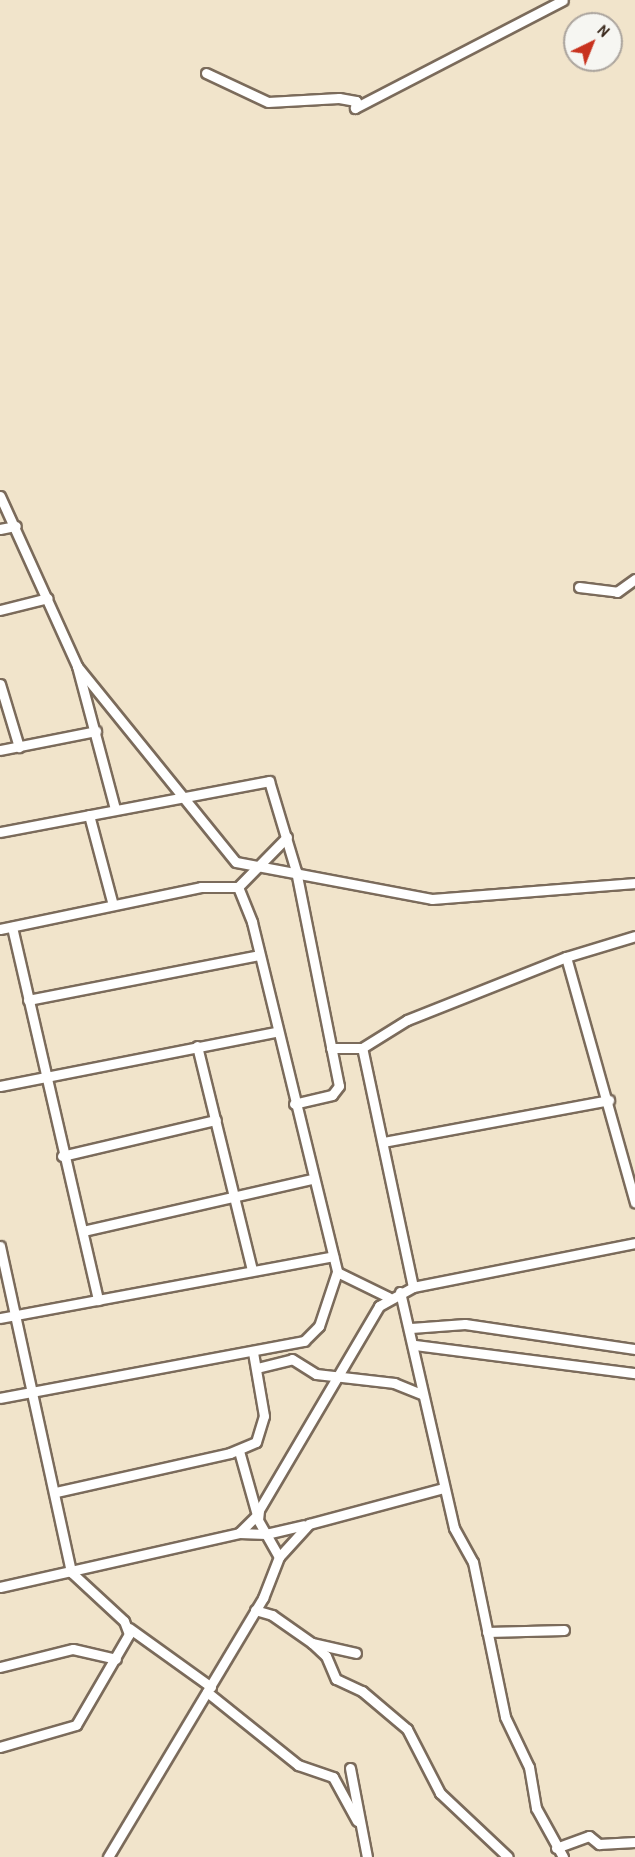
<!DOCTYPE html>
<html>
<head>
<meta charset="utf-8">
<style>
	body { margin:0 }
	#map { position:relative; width:635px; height:1857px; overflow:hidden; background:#f1e4cb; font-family:"Patrick Hand",sans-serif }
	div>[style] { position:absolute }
	.roads { filter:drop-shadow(2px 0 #7b6b5b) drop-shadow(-2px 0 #7b6b5b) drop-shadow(0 2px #7b6b5b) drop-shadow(0 -2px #7b6b5b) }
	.minor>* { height:9px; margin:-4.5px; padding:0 4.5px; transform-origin:4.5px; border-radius:4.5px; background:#fff }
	span { translate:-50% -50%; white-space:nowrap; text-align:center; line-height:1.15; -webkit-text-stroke:5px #f6f6f2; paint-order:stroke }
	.north { position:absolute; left:563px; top:12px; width:60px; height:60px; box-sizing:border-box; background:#f6f6f2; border:2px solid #aba49d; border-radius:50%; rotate:43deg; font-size:16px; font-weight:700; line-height:24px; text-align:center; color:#3b2a1e }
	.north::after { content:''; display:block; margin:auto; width:21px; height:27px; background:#c8321e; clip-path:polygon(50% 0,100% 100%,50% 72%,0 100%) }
</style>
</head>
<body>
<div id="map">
	<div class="roads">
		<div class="minor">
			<i style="left:206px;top:73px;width:68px;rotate:25.1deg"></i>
			<i style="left:268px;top:102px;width:71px;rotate:-3.2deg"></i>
			<i style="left:339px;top:98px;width:17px;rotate:10deg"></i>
			<i style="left:356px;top:101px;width:7px;rotate:98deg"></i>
			<i style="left:355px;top:108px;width:234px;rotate:-27.4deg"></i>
			<i style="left:0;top:496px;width:187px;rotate:65.6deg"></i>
			<i style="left:77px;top:666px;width:148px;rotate:75.1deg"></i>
			<i style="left:0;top:529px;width:16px;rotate:-11deg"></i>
			<i style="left:579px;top:587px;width:38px;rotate:7deg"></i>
			<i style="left:617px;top:592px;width:22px;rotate:-36deg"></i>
			<i style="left:0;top:610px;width:49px;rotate:-14deg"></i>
			<i style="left:77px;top:666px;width:252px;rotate:51deg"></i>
			<i style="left:236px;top:862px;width:199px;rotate:10.7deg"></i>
			<i style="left:432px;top:899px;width:204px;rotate:-4.5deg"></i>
			<i style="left:0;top:684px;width:66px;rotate:73.2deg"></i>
			<i style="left:0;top:750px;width:98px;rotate:-11.2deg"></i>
			<i style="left:89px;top:815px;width:93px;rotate:75.1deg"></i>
			<i style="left:0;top:832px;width:274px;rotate:-10.7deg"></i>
			<i style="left:269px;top:781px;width:94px;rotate:73.3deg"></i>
			<i style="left:296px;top:871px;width:219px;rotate:78.7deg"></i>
			<i style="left:339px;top:1086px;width:11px;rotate:128deg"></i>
			<i style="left:332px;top:1095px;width:39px;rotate:167deg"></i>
			<i style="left:238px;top:887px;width:70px;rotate:-45.6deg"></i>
			<i style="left:12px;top:927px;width:383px;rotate:77deg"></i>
			<i style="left:0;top:929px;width:205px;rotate:-11.8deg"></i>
			<i style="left:201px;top:887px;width:37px"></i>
			<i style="left:238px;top:887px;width:38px;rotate:68deg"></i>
			<i style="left:252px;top:922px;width:360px;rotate:76.3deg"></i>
			<i style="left:337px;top:1272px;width:57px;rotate:108.4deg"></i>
			<i style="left:319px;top:1326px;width:21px;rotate:135deg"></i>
			<i style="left:304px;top:1341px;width:309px;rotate:169.4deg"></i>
			<i style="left:566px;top:957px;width:255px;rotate:74.3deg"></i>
			<i style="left:28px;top:1000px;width:235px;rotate:-11deg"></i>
			<i style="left:197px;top:1046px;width:231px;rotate:76.2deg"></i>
			<i style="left:331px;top:1048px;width:31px"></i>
			<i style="left:0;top:1086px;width:281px;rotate:-11.1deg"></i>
			<i style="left:383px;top:1142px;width:230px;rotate:-10.5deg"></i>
			<i style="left:62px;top:1156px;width:158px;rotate:-13.2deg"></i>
			<i style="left:83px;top:1231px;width:235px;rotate:-12.8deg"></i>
			<i style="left:0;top:1246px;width:334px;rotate:77.7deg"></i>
			<i style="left:71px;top:1572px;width:72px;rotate:42.8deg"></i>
			<i style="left:124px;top:1621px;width:14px;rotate:69deg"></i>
			<i style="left:129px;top:1634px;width:105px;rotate:120.2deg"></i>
			<i style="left:76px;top:1725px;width:79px;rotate:163.9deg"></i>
			<i style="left:337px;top:1272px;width:57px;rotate:26.1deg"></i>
			<i style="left:413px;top:1287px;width:244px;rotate:-102deg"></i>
			<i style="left:362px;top:1048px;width:53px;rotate:-31.9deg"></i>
			<i style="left:407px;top:1020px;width:171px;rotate:-21.6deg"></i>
			<i style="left:566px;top:957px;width:72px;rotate:-16.9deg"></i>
			<i style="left:400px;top:1292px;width:242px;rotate:77.1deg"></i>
			<i style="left:454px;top:1528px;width:39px;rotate:61deg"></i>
			<i style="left:473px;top:1562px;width:158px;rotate:78.3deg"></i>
			<i style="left:505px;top:1717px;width:55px;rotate:64.4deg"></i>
			<i style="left:529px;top:1767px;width:42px;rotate:80.3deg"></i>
			<i style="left:536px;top:1808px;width:56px;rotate:61.1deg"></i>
			<i style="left:0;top:1318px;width:339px;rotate:-10.5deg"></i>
			<i style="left:411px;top:1328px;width:54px;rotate:-4.2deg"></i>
			<i style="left:465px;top:1324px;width:172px;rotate:8.4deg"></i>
			<i style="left:415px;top:1345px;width:222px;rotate:7.3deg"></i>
			<i style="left:257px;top:1368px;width:36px;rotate:-14deg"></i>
			<i style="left:292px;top:1359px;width:28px;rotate:32deg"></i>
			<i style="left:316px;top:1374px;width:79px;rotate:6.6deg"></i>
			<i style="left:394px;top:1383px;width:31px;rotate:22deg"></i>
			<i style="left:56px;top:1492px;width:178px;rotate:-12.6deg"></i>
			<i style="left:230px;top:1453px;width:28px;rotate:-23deg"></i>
			<i style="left:256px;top:1442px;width:27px;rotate:-73deg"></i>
			<i style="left:264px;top:1416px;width:65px;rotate:-99.8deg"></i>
			<i style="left:239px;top:1533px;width:27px;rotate:2deg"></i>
			<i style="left:266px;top:1534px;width:39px;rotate:-13deg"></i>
			<i style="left:279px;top:1557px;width:45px;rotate:-47.7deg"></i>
			<i style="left:309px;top:1524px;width:139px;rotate:-15deg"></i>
			<i style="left:0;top:1587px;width:245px;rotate:-12.7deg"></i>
			<i style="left:239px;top:1533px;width:25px;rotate:-45deg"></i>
			<i style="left:257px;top:1515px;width:66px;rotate:-105.7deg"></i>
			<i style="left:255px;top:1610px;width:18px;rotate:16deg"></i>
			<i style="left:272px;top:1615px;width:49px;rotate:35deg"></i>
			<i style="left:312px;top:1643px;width:45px;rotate:12.8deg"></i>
			<i style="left:129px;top:1628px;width:101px;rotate:35.7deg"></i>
			<i style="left:487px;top:1632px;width:77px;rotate:-1.5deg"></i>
			<i style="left:312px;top:1643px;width:19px;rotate:43deg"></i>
			<i style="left:326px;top:1656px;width:25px;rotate:67deg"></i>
			<i style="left:336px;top:1679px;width:29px;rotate:25deg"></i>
			<i style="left:362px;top:1691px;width:59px;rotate:40.2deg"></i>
			<i style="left:407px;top:1729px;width:72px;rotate:62.7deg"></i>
			<i style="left:440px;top:1793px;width:93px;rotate:43.3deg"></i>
			<i style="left:0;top:1667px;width:75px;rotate:-13.9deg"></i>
			<i style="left:73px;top:1649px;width:44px;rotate:13.1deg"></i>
			<i style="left:207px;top:1692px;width:117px;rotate:38.7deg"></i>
			<i style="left:298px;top:1765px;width:37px;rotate:19deg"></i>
			<i style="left:333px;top:1777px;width:50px;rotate:61.4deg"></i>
			<i style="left:350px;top:1768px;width:91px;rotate:79.2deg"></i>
			<i style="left:556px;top:1848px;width:35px;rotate:-20deg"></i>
			<i style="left:589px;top:1836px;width:13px;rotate:39deg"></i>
			<i style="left:599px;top:1844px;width:36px;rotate:-3deg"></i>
			<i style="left:108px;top:1857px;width:302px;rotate:-59.1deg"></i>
			<i style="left:263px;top:1598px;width:44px;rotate:-68.7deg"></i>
			<i style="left:279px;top:1557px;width:43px;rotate:-119.6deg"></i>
			<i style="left:258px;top:1520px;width:10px;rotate:-84deg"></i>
			<i style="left:259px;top:1510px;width:237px;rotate:-59.5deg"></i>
			<i style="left:379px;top:1306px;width:39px;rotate:-29deg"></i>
			<i style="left:413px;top:1287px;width:226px;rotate:-11.2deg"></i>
		</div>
	</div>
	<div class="north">N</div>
</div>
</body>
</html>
